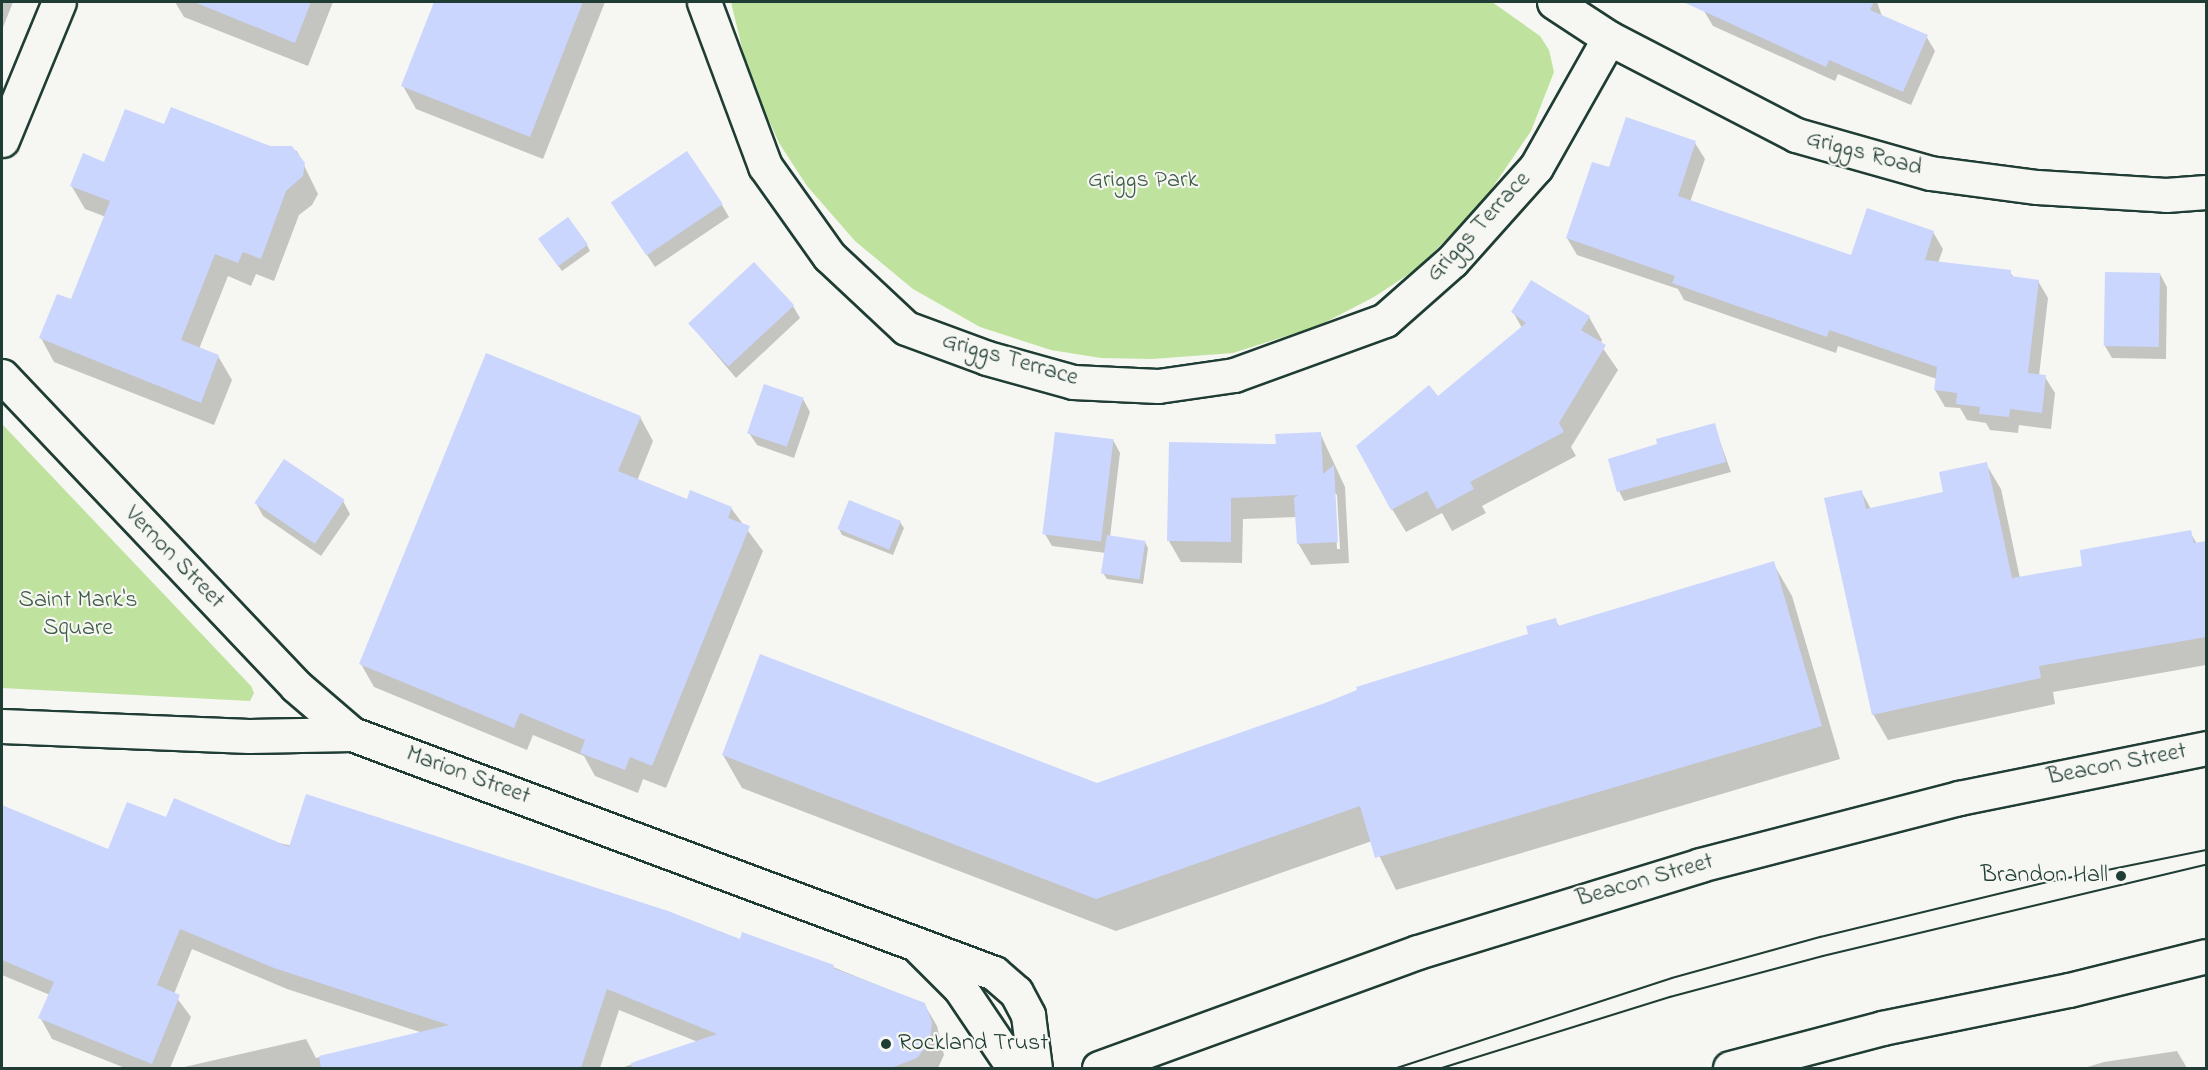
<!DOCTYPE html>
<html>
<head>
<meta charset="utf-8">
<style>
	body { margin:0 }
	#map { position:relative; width:2208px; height:1070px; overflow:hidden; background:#f6f6f2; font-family:"Indie Flower",sans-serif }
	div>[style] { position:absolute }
	.green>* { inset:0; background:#bfe39e }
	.shadow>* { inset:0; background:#0003 }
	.building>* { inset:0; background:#cad6fd; transform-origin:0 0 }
	.roads { filter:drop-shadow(2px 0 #1f3d34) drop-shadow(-2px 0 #1f3d34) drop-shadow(0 2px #1f3d34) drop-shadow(0 -2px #1f3d34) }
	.street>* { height:33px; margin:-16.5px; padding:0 16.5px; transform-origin:16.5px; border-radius:16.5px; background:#f6f6f2 }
	.secondary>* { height:33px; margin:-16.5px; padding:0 16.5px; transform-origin:16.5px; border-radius:16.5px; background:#f6f6f2 }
	.primary>* { height:33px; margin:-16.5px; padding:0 16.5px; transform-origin:16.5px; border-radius:16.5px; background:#f6f6f2 }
	.tram>* { height:1.5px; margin:-0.75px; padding:0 0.75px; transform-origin:0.75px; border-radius:0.75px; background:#1f3d34 }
	.dots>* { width:16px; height:16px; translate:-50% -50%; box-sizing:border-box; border:3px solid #f6f6f2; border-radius:50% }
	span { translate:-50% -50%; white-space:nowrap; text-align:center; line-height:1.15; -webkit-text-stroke:4.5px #f6f6f2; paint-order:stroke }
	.street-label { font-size:24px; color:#1f3d34 }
	.park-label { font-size:24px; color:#3f5e49 }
	.poi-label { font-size:24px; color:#1f3d34 }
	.right { translate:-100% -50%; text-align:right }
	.left { translate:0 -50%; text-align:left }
	.frame { position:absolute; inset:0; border:3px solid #1f3d34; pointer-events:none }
</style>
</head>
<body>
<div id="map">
	<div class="green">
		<i style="clip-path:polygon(731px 2px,1492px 2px,1540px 36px,1549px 50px,1554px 72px,1531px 131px,1482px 203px,1418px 268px,1374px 297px,1318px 326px,1233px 353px,1152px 359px,1101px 358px,1051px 350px,980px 327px,913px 289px,855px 241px,807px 186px,779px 143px,748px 73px)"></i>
		<i style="clip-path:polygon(2px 424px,251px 686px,254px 693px,250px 701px,2px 688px)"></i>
	</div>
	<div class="shadow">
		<i style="clip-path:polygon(2px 2px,13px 2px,2px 30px)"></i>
		<i style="clip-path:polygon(175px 2px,333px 2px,308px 66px,184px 17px)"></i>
		<i style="clip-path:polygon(436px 2px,605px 2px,543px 159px,416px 109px,403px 86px)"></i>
		<i style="clip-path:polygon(1709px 2px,1877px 2px,1882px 16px,1926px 36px,1935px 51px,1911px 105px,1838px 74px,1835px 81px,1713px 26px,1704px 11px)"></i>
		<i style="clip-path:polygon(164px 126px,297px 151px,318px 194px,312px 205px,299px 215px,274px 281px,256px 274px,251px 286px,228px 276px,199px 349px,218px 356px,232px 380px,214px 425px,54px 362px,41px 338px,72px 301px,106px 217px,85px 209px,71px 185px)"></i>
		<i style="clip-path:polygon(1695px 143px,1705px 159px,1690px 202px,1852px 257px,1933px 232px,1943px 249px,1938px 263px,2010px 272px,2014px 278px,2038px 281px,2048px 298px,2039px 376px,2045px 377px,2055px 393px,2051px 429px,2019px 425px,2018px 433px,1990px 430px,1986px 423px,1967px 420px,1960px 408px,1945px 407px,1935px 390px,1937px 379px,1838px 346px,1836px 353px,1747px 322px,1684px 300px,1678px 289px,1577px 255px,1567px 238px,1610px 169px)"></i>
		<i style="clip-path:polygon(722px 205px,729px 217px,655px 267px,620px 214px)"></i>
		<i style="clip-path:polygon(543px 245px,587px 245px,590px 251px,562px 271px)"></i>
		<i style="clip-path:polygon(2160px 274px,2167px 287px,2166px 359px,2112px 358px,2105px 346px)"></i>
		<i style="clip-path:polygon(793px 306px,800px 318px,736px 378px,690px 324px)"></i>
		<i style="clip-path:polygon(1513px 312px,1589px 317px,1602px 340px,1600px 344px,1618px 370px,1571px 447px,1576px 456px,1482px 506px,1486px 513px,1452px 531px,1442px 513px,1406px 532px,1392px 509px,1438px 398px,1522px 328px)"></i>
		<i style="clip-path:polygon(803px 399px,810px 412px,794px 458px,757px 445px,749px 433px)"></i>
		<i style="clip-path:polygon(640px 417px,653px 441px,637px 481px,688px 501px,731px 508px,763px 551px,666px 788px,643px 779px,638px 793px,595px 776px,584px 756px,533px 735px,527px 750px,374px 687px,361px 664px)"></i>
		<i style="clip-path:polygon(1714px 425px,1731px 472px,1624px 501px,1619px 491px,1659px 445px)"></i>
		<i style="clip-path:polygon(evenodd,1320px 433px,1345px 487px,1349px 563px,1311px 565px,1298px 543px,1297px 517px,1243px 519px,1242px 563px,1181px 562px,1169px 541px,1277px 446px,1320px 433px,1334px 492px,1337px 495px,1340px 549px,1337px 549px,1334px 492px)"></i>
		<i style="clip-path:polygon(1113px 440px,1120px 453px,1110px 537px,1145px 542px,1148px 548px,1143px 584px,1107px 579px,1103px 573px,1106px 553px,1052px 546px,1045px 534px)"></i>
		<i style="clip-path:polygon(1986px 464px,2001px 489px,2020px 578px,2084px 567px,2190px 532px,2197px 544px,2206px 542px,2206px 665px,2053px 692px,2055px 704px,1888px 740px,1873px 714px,1861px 491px,1871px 509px,1945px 493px)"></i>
		<i style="clip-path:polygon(343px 501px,350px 514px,321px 556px,263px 516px,256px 503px)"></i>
		<i style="clip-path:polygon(900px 522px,904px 528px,893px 555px,842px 535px,839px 529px)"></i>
		<i style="clip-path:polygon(1773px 563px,1792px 596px,1840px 759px,1396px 890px,1372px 841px,1116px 931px,742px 788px,723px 755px,1096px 784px,1530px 635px,1555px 620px,1560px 627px)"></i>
		<i style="clip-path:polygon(2px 806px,108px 851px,166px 819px,741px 941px,833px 967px,924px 1004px,937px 1026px,944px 1055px,938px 1068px,621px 1068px,698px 1042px,619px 1010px,600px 1068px,180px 1068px,306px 1039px,316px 1058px,423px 1033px,287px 989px,192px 949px,174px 994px,191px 1017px,170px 1068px,125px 1068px,52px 1039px,40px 1017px,50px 995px,2px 975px)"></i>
		<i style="clip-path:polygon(2177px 1051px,2187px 1068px,2084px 1068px,2104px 1062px)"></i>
	</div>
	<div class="building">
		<i style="clip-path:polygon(194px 2px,311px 2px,295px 43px)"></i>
		<i style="clip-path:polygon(434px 2px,583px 2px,530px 137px,401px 86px)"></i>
		<i style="clip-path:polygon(1683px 2px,1874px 2px,1870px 10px,1928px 35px,1903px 92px,1829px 60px,1826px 67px)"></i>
		<i style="clip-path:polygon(171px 107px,270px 146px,292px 146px,305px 163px,303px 176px,286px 191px,261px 259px,243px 252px,238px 263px,215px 254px,181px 340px,219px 355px,201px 403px,39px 338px,57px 294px,71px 299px,110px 201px,70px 186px,83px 153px,104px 162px,125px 109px,164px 124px)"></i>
		<i style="clip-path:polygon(1626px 117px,1696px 141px,1678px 196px,1851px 255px,1867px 208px,1934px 231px,1925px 260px,2011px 270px,2011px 276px,2039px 280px,2028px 373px,2046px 375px,2042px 413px,2010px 409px,2009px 417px,1979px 414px,1980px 407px,1956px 404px,1957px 393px,1934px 390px,1937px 367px,1829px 330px,1827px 337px,1737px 306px,1672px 283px,1675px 276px,1566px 238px,1592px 162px,1609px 167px)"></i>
		<i style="left:687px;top:151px;width:64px;height:92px;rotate:56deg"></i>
		<i style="left:568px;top:217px;width:34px;height:37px;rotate:54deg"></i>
		<i style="left:754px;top:262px;width:59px;height:90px;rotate:47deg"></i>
		<i style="left:2105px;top:272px;width:55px;height:74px;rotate:1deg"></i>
		<i style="clip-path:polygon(1531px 280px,1590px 316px,1581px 330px,1606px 345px,1559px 423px,1564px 432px,1470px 482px,1474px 489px,1437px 509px,1427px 491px,1391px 510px,1356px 446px,1429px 385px,1438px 396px,1526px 323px,1511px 312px)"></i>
		<i style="clip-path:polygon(486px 353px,641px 416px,618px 471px,687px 499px,690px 490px,732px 507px,728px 518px,750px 526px,652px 766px,630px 757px,625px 770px,580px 753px,585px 740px,520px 713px,514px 728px,359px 664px)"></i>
		<i style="left:764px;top:384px;width:42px;height:52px;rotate:19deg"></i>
		<i style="clip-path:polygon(1715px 423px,1726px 462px,1617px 492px,1608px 459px,1657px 444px,1656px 439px)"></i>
		<i style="left:1055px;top:432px;width:59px;height:103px;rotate:7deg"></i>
		<i style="clip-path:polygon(1321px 432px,1323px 474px,1334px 465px,1338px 542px,1297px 544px,1294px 498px,1298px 495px,1231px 498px,1231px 542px,1167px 541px,1169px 442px,1276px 444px,1275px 434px)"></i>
		<i style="left:284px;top:459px;width:73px;height:53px;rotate:34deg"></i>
		<i style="clip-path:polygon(1987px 462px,2012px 578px,2082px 566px,2080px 550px,2191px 530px,2194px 543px,2206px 541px,2206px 637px,2039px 666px,2041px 678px,1872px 715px,1824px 498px,1862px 490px,1866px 509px,1943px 492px,1939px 472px)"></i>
		<i style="left:849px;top:500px;width:56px;height:31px;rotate:22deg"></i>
		<i style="left:1107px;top:535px;width:39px;height:39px;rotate:9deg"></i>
		<i style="clip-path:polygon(1774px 561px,1822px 726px,1375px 858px,1360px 806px,1096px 899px,722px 755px,760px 654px,1097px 783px,1325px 703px,1357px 690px,1356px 687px,1528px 634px,1526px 626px,1556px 618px,1558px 626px)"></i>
		<i style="clip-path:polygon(306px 794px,668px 911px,740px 939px,742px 932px,834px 965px,833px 968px,925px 1003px,932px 1023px,930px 1042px,917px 1058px,891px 1068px,632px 1068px,631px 1063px,717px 1034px,607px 989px,581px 1068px,321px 1068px,319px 1056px,449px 1025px,274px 968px,180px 929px,157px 985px,180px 995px,152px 1064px,38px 1018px,54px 982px,2px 960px,2px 805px,108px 849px,127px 802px,166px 817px,174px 798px,289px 847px)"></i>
	</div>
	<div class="roads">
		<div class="street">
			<i style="left:704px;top:2px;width:175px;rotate:69.6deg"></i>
			<i style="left:765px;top:166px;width:110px;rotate:54.6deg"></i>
			<i style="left:829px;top:256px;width:105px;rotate:43.1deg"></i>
			<i style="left:906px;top:328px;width:86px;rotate:20.3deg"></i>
			<i style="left:987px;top:358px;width:89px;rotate:15.6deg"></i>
			<i style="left:1073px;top:382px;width:85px;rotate:2.7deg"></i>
			<i style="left:1158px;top:386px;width:77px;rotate:-8.2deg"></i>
			<i style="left:1234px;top:375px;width:161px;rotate:-20deg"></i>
			<i style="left:1385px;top:320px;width:89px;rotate:-41.4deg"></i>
			<i style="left:1452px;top:261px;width:126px;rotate:-48.2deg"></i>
			<i style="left:1536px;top:167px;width:148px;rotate:-60.5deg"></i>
			<i style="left:1554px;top:2px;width:66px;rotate:33.2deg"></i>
			<i style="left:1609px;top:38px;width:211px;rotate:27.4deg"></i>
			<i style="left:1796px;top:135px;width:139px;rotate:15.8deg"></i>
			<i style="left:1930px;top:173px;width:108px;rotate:7.5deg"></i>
			<i style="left:2037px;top:187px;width:129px;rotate:3.5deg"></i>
			<i style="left:2166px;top:195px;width:40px;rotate:-4.3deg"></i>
		</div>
		<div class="secondary">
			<i style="left:2px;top:140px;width:149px;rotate:-67.6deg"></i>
			<i style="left:2px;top:376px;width:427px;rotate:46.5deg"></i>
			<i style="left:296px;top:686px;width:74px;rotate:40.6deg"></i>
			<i style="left:2px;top:726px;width:247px;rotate:2.3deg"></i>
			<i style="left:249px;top:736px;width:103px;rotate:-1.1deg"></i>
			<i style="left:352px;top:734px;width:685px;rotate:20.42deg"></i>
			<i style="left:994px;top:973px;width:29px;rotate:41deg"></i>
			<i style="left:1016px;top:992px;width:26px;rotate:62deg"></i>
			<i style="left:1028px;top:1015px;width:53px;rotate:82.5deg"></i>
			<i style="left:920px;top:948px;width:57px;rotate:45deg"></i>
			<i style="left:960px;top:988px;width:97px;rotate:56deg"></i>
		</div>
		<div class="primary">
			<i style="left:1099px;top:1068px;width:339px;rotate:-20deg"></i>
			<i style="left:1418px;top:952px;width:295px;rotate:-17.1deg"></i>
			<i style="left:1700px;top:865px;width:268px;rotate:-14.5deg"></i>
			<i style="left:1959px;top:798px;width:252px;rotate:-11.4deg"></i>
			<i style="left:1730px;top:1068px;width:157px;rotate:-14.7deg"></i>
			<i style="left:1882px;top:1028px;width:191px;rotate:-11.5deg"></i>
			<i style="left:2069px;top:990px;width:141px;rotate:-13.9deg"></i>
		</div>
	</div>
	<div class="tram">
		<i style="left:1397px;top:1068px;width:289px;rotate:-18.1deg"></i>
		<i style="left:1672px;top:978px;width:154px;rotate:-15.5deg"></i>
		<i style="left:1820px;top:937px;width:235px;rotate:-13.6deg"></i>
		<i style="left:2048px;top:882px;width:161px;rotate:-11.4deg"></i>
		<i style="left:1442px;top:1068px;width:239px;rotate:-17.3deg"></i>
		<i style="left:1670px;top:997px;width:158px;rotate:-15deg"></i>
		<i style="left:1823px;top:956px;width:394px;rotate:-13.4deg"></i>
	</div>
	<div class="dots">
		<i style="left:2121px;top:876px;background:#1f3d34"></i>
		<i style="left:886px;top:1044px;background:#1f3d34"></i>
	</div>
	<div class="street-label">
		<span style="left:1864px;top:154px;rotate:15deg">Griggs Road</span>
		<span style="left:1479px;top:227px;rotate:-47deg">Griggs Terrace</span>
		<span style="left:1010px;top:360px;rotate:16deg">Griggs Terrace</span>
		<span style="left:174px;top:558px;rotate:46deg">Vernon Street</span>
		<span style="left:2117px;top:765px;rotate:-11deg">Beacon Street</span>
		<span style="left:468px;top:776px;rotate:20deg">Marion Street</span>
		<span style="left:1645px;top:881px;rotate:-16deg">Beacon Street</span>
	</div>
	<div class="park-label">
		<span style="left:1143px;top:181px">Griggs Park</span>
		<span style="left:78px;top:615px">Saint Mark's<br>Square</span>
	</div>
	<div class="poi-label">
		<span class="right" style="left:2108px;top:876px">Brandon Hall</span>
		<span class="left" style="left:898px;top:1044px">Rockland Trust</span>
	</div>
	<div class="frame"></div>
</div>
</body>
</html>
